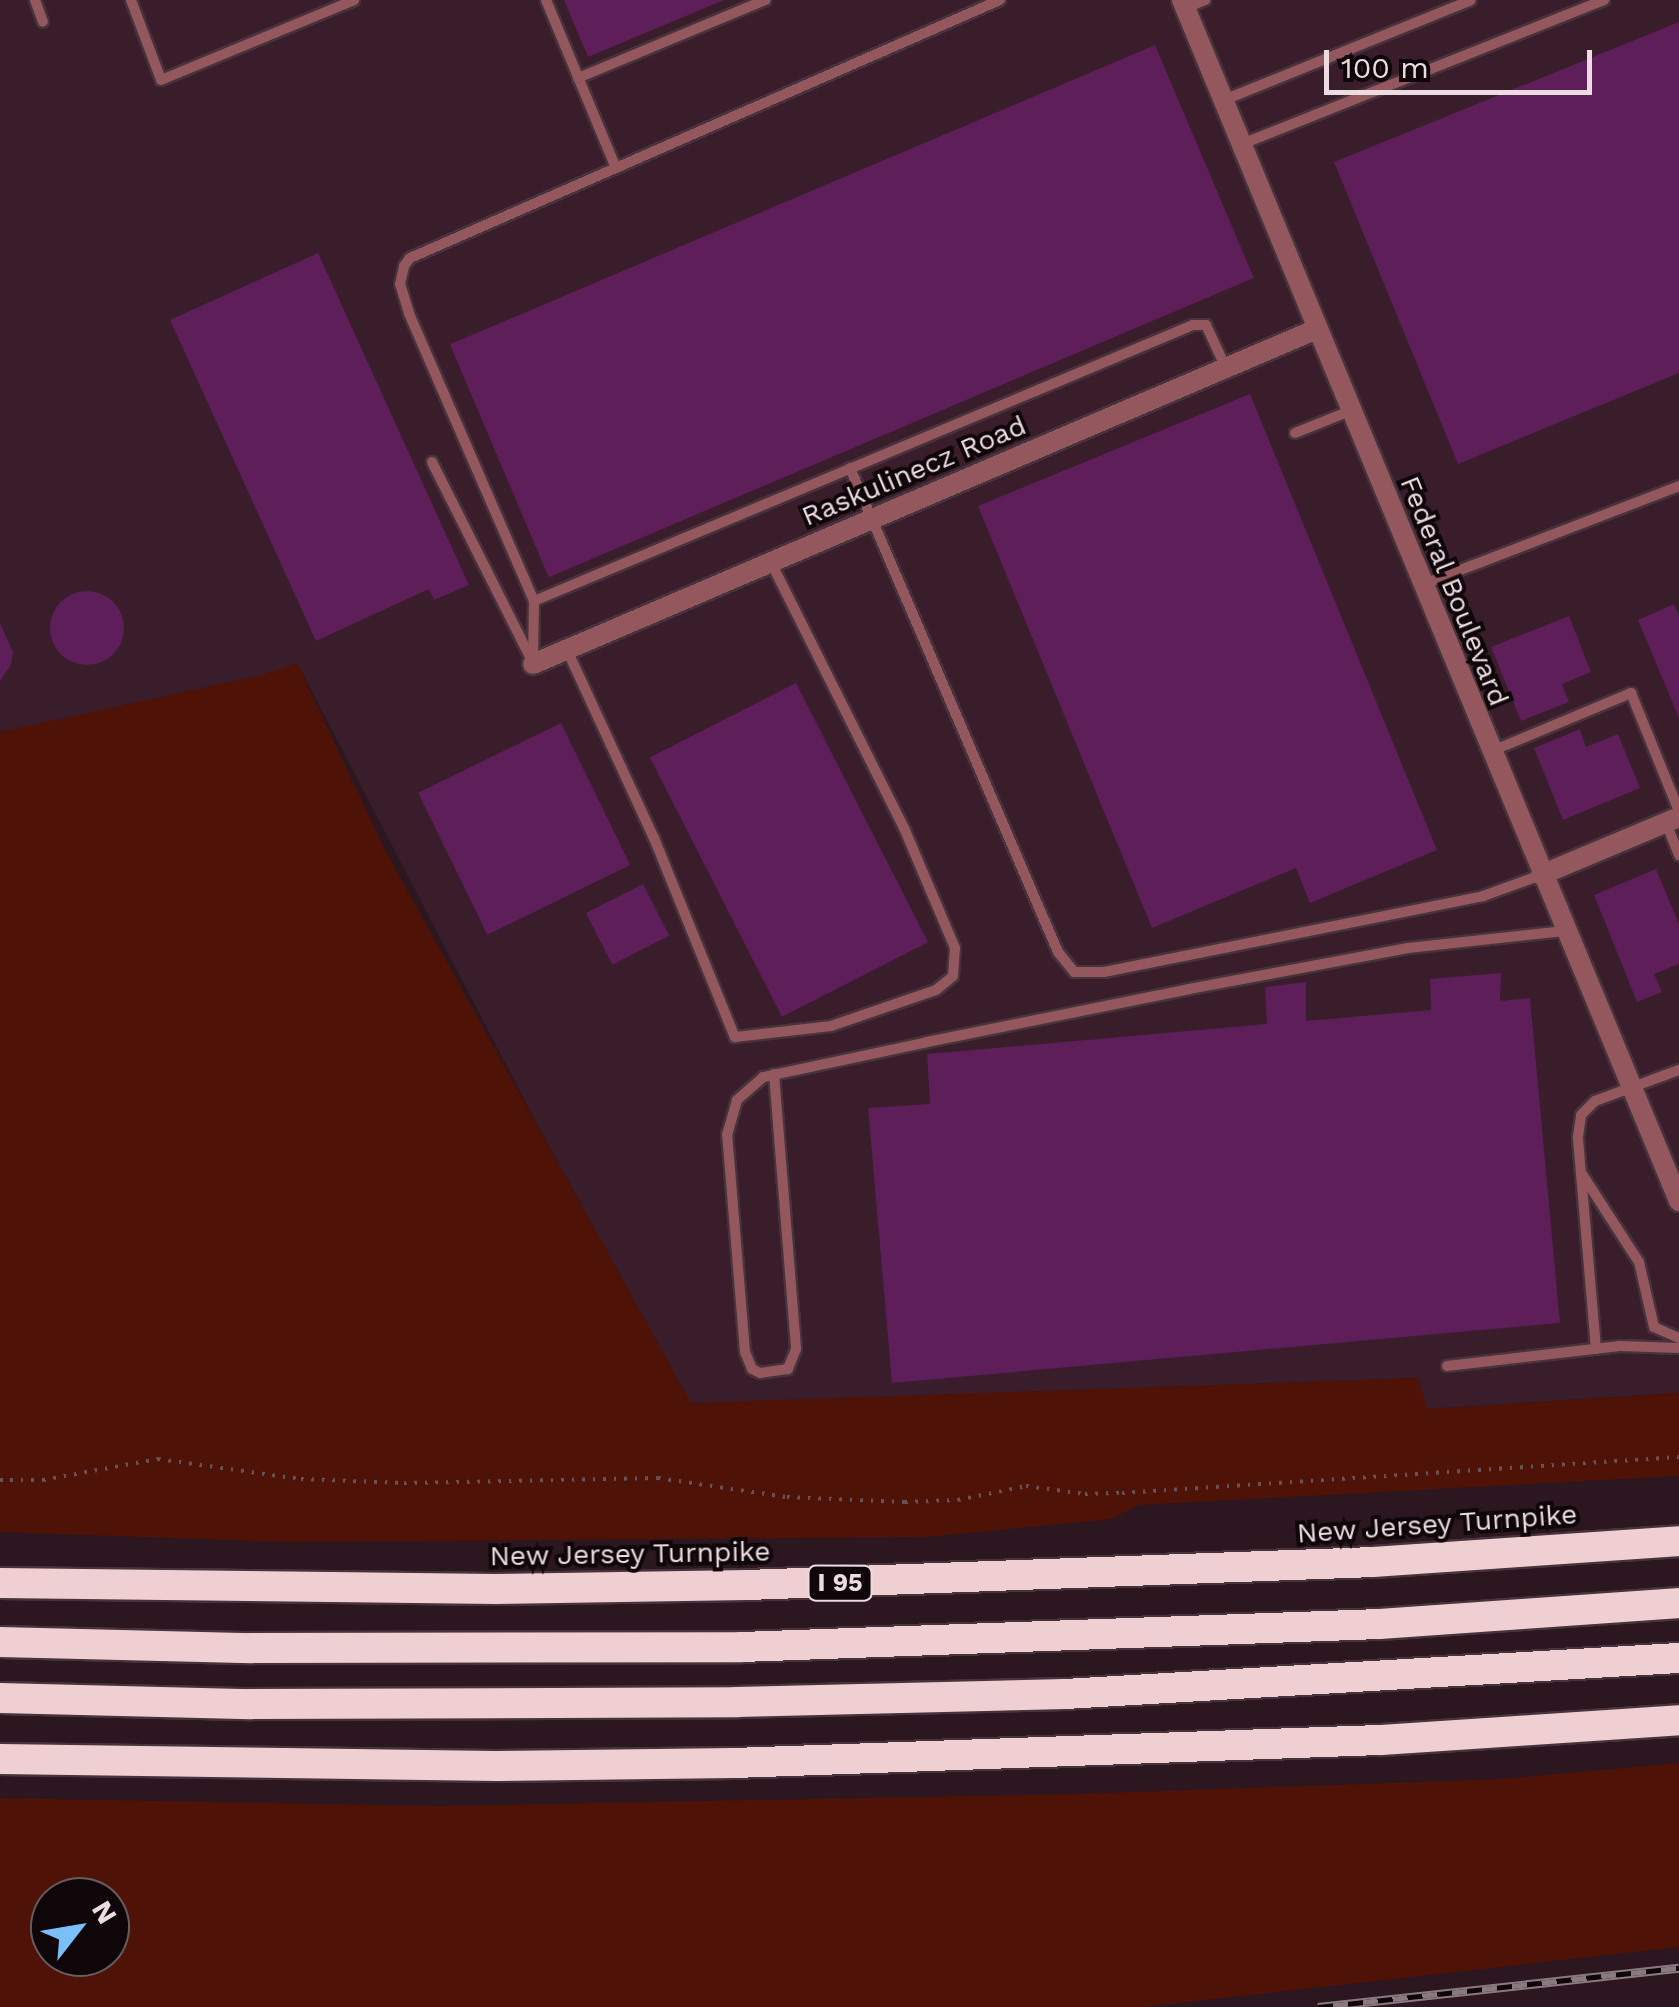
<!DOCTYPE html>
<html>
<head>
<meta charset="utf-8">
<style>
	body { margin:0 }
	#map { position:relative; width:1679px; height:2007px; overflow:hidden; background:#2c1720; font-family:"Work Sans",sans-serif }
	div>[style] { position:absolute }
	.built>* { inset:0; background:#391d2a }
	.green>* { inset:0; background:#4e1206 }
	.building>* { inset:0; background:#5d1e59; transform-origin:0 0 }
	.round { border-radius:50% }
	.path>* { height:4px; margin-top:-2px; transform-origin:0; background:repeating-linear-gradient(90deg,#66525a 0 2.5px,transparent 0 10.5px) }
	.roads { filter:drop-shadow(2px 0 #47333b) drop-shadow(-2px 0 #47333b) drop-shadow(0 2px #47333b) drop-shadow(0 -2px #47333b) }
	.service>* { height:10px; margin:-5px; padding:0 5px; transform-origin:5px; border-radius:5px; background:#94575e }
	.minor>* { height:20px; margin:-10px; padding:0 10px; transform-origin:10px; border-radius:10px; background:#94575e }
	.motorway>* { height:30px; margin:-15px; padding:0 15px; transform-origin:15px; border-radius:15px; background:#efcfd2 }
	.rail>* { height:9px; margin-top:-4.5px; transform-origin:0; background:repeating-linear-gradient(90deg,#0e0609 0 15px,#8b7980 0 30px); box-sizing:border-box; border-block:2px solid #8b7980 }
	span { translate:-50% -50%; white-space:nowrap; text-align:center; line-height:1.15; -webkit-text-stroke:8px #0e0609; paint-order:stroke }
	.shield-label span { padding:2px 8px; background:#0e0609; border:2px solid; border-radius:8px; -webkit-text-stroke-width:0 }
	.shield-label { font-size:25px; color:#ecdce2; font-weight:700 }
	.street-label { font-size:28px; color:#ecdce2 }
	.north { position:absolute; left:30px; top:1877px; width:100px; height:100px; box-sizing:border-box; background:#0e0609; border:2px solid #675c60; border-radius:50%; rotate:59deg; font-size:28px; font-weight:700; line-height:40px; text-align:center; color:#ecdce2 }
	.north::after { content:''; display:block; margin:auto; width:35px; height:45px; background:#7abff8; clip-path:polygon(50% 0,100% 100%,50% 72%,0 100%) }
	.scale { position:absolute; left:1324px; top:50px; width:268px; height:45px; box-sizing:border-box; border:5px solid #ecdce2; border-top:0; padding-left:12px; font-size:30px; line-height:35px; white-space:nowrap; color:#ecdce2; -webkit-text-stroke:8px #0e0609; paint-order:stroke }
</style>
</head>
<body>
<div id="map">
	<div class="built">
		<i style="clip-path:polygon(0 0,1679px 0,1679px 1393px,1426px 1409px,1418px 1378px,691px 1404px,537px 1124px,297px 663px,0 1146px)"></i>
	</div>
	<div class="green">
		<i style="clip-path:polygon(297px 663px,385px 850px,691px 1403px,1418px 1378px,1427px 1409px,1679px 1393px,1679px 1476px,1138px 1505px,1112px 1519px,927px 1537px,288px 1542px,0 1532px,0 732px,262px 675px)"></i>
		<i style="clip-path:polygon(evenodd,1679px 1763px,1679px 1947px,1143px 2007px,0 2007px,0 1798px,437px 1806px,1076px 1794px,1503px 1779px,1679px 1763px,50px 1897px,110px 1897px,110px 1957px,50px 1957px,50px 1897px)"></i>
	</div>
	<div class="building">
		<i style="clip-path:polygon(564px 0,724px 0,588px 57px)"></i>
		<i style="clip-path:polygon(1679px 22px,1679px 373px,1458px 464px,1334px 162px)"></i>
		<i style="left:1155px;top:45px;width:253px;height:766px;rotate:67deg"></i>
		<i style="clip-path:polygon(318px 253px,469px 585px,434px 600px,429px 589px,316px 641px,170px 320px)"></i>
		<i style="clip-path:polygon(1250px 394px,1437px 850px,1310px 903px,1296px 868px,1152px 928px,978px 506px)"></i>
		<i class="round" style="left:50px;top:591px;width:74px;height:74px"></i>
		<i style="clip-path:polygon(1674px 604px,1679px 616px,1679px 718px,1638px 620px)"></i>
		<i style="clip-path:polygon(1569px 616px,1591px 672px,1562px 684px,1569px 702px,1521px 721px,1491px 647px)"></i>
		<i style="clip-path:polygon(0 623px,13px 652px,11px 665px,0 681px)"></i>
		<i style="left:796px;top:683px;width:291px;height:164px;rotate:63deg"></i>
		<i style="left:561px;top:723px;width:158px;height:159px;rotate:64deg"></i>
		<i style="clip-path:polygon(1580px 729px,1586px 747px,1618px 734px,1640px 788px,1563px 820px,1534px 748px)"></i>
		<i style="clip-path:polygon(1656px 869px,1679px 924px,1679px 964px,1654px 974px,1662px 992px,1637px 1002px,1594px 895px)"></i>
		<i style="left:643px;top:884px;width:58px;height:64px;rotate:63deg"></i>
		<i style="clip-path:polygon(1501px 973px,1500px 1001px,1530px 998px,1560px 1323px,892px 1383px,868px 1108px,930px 1104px,927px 1054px,1267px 1024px,1265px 987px,1306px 982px,1306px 1021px,1431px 1010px,1430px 979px)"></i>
	</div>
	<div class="path">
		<i style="left:0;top:1480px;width:43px"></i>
		<i style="left:43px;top:1480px;width:117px;rotate:-10.3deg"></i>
		<i style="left:158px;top:1459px;width:144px;rotate:8deg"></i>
		<i style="left:301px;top:1479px;width:103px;rotate:2.2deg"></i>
		<i style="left:404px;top:1483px;width:254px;rotate:-1.1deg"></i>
		<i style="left:658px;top:1478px;width:130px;rotate:8.4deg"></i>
		<i style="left:787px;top:1497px;width:118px;rotate:2.4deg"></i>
		<i style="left:905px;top:1502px;width:53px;rotate:-2.2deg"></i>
		<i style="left:958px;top:1500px;width:69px;rotate:-11.6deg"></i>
		<i style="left:1026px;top:1486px;width:60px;rotate:7.7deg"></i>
		<i style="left:1085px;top:1494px;width:37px;rotate:-2deg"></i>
		<i style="left:1122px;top:1493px;width:558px;rotate:-3.7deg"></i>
	</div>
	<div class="roads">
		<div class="service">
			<i style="left:35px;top:0;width:23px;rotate:70deg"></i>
			<i style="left:131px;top:0;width:85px;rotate:69.4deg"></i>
			<i style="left:161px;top:80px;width:209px;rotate:-22.5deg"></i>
			<i style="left:546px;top:0;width:182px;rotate:67.4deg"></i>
			<i style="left:1186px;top:8px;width:21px;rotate:-23deg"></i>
			<i style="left:578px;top:78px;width:203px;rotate:-22.6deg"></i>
			<i style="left:1224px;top:100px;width:266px;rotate:-22deg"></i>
			<i style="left:1242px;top:144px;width:390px;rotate:-21.7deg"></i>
			<i style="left:1295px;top:433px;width:59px;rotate:-21.8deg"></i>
			<i style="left:432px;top:462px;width:220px;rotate:63.3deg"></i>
			<i style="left:850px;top:468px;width:527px;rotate:66.74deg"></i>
			<i style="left:1058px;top:952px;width:26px;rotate:51deg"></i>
			<i style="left:1074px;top:972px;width:30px"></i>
			<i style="left:1104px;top:972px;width:387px;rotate:-11.3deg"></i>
			<i style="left:1483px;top:896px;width:62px;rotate:-19.9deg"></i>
			<i style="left:1424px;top:584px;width:273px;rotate:-21deg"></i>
			<i style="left:534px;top:601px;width:714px;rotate:-22.72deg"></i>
			<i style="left:1193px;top:325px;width:13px"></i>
			<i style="left:1206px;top:325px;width:47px;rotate:65.1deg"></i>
			<i style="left:567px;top:650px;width:207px;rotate:65.2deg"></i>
			<i style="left:654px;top:838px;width:215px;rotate:67.9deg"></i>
			<i style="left:735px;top:1037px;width:97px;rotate:-6.5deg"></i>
			<i style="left:831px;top:1026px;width:111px;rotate:-18.9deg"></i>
			<i style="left:936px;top:990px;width:22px;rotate:-39deg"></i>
			<i style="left:953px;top:976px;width:28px;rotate:-86deg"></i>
			<i style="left:955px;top:948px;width:130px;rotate:-113deg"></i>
			<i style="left:904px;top:828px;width:297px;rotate:-116.6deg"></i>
			<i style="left:533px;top:663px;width:62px;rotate:-89.1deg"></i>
			<i style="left:534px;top:601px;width:314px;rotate:-113.5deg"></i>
			<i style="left:409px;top:313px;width:30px;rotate:-107deg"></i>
			<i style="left:400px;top:284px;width:18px;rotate:-77deg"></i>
			<i style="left:404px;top:266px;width:10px;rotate:-53deg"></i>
			<i style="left:410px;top:258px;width:644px;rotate:-23.62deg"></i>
			<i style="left:1492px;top:751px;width:151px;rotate:-22.6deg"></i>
			<i style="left:1631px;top:693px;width:127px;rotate:67.9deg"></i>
			<i style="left:1666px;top:823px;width:35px;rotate:68deg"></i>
			<i style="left:774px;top:1074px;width:276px;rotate:85.4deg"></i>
			<i style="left:796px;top:1349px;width:22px;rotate:112deg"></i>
			<i style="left:788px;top:1369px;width:28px;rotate:172deg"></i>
			<i style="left:760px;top:1373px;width:9px;rotate:-153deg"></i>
			<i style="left:752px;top:1369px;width:18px;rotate:-112deg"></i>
			<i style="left:745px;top:1352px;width:218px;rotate:-94.7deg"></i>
			<i style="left:727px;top:1135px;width:36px;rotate:-74deg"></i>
			<i style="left:737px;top:1100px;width:35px;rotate:-41deg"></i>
			<i style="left:763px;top:1077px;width:168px;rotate:-12deg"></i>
			<i style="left:927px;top:1042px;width:267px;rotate:-11.4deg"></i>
			<i style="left:1189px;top:989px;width:223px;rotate:-10.6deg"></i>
			<i style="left:1408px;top:948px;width:157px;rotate:-6.2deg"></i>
			<i style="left:1582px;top:1174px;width:105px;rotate:57.1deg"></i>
			<i style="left:1639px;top:1262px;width:67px;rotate:77deg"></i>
			<i style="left:1654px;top:1327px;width:27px;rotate:24deg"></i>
			<i style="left:1596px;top:1349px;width:213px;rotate:-94.9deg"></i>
			<i style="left:1578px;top:1137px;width:22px;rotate:-82deg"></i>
			<i style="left:1581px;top:1115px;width:20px;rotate:-45deg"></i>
			<i style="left:1595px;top:1101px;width:90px;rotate:-20.3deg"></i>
			<i style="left:1447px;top:1366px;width:174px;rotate:-6.6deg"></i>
			<i style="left:1620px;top:1346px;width:59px;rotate:1.9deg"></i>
		</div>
		<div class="minor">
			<i style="left:1182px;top:0;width:1300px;rotate:67.52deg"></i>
			<i style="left:533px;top:664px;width:853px;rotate:-23.14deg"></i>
			<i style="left:1541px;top:875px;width:150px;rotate:-22.8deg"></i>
		</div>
		<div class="motorway">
			<i style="left:0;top:1583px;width:496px;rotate:0.7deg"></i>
			<i style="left:496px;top:1589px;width:251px;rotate:-0.9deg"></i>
			<i style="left:747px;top:1585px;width:626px;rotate:-2.1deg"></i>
			<i style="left:1373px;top:1562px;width:307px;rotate:-3.9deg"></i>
			<i style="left:0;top:1642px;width:252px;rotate:1.4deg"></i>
			<i style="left:252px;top:1648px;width:489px;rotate:-0.1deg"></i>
			<i style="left:741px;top:1647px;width:639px;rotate:-2.06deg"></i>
			<i style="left:1380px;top:1624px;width:300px;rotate:-4deg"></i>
			<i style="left:0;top:1698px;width:251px;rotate:1.4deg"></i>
			<i style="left:251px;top:1704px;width:485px;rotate:-0.2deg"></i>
			<i style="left:736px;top:1702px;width:329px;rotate:-1.4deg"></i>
			<i style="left:1065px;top:1694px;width:615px;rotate:-3.36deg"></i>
			<i style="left:0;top:1759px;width:498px;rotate:0.8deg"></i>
			<i style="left:498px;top:1766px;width:236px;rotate:-0.7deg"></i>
			<i style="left:734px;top:1763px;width:647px;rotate:-2.04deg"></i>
			<i style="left:1381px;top:1740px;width:299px;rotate:-3.8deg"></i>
		</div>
	</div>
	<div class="rail">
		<i style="left:1318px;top:2007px;width:363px;rotate:-6.2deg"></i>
	</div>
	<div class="shield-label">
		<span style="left:840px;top:1583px">I 95</span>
	</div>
	<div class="street-label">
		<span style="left:914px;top:471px;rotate:-23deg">Raskulinecz Road</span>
		<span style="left:1454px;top:591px;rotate:68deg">Federal Boulevard</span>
		<span style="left:1437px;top:1524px;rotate:-4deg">New Jersey Turnpike</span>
		<span style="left:630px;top:1554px;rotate:-1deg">New Jersey Turnpike</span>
	</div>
	<div class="north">N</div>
	<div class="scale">100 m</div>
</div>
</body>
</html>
